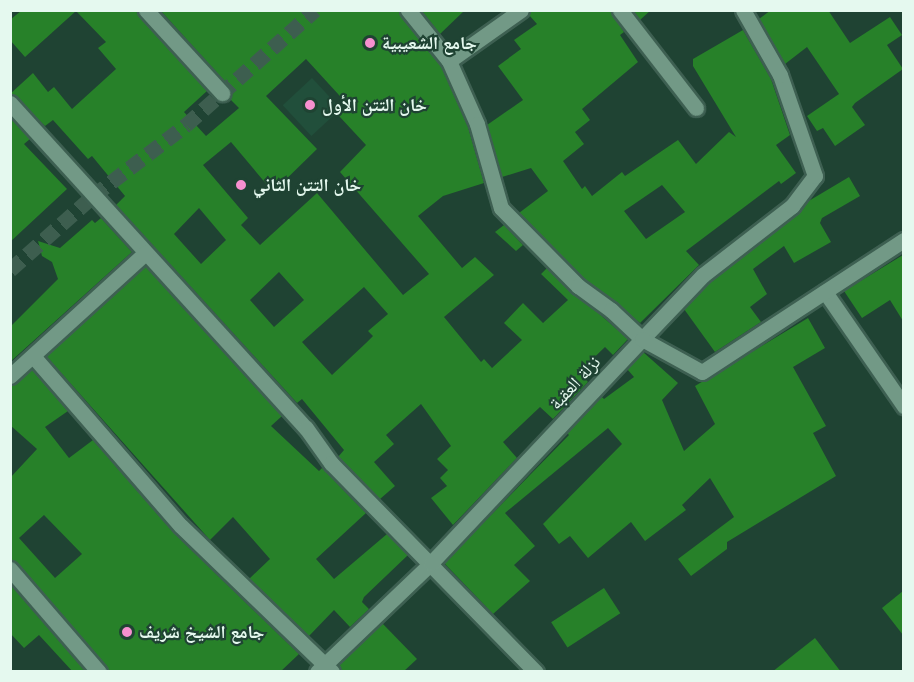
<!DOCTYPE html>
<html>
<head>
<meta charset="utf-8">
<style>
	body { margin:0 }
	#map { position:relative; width:914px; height:682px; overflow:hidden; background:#1f4333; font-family:"Libre Baskerville","Noto Naskh Arabic",serif }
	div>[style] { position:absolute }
	.built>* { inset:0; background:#214f3b; transform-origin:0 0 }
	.building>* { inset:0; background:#278129; transform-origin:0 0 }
	.minor-tunnel>* { height:15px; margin-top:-7.5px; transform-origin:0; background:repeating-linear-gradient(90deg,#3d5e4f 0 15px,transparent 0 23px) }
	.roads { filter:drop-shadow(2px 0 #3e6052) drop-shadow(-2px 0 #3e6052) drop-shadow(0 2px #3e6052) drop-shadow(0 -2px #3e6052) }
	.minor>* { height:15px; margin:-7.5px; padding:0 7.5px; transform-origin:7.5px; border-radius:7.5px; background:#729986 }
	.dots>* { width:16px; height:16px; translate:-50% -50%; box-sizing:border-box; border:3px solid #1f4333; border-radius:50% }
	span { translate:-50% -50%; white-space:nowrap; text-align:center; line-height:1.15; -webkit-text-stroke:4.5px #1f4333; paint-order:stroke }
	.poi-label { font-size:18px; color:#e5f9ef; font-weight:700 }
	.left { translate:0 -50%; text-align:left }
	.street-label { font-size:18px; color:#e5f9ef }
	.frame { position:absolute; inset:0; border:12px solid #e5f9ef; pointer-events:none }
</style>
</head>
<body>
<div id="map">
	<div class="built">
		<i style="left:312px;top:78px;width:42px;height:40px;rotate:47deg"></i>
	</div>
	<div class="building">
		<i style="clip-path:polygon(evenodd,22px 10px,136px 10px,207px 91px,184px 112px,206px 136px,239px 108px,230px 99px,229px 86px,160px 10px,398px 10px,441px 66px,468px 127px,484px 183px,443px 196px,418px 216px,462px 268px,475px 257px,494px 275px,444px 317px,481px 362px,484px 359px,492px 368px,522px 340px,504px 323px,523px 303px,543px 323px,568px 300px,541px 274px,547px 268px,628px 339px,613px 355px,605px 347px,579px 372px,588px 382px,553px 419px,540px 407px,503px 442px,517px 458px,453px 525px,431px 498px,447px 486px,440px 478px,448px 470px,437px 459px,451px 446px,421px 404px,386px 435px,394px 444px,374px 462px,395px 486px,380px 499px,338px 457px,344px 450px,302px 399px,297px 403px,116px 205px,125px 196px,92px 156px,88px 159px,53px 120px,45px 126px,10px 94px,33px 73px,48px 92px,54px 87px,72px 109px,116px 69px,98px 48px,106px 42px,76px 11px,25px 57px,10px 40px,10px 20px,22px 10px,306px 59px,349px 106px,339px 116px,366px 145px,340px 172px,429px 274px,403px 295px,317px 193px,260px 245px,241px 225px,248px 218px,203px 165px,231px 142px,273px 192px,317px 149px,266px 96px,306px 59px,22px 10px,199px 208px,226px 240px,201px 264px,174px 234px,199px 208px,22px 10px,279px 272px,304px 300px,274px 327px,250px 300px,279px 272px,22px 10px,364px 287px,388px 314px,368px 331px,373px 336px,366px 343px,332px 375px,302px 342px,364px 287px)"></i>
		<i style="clip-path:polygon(421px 10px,465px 10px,440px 34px)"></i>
		<i style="clip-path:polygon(evenodd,531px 10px,610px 10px,624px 32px,620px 35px,638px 62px,582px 109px,590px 120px,575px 132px,584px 144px,563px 161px,582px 189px,585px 186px,592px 196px,622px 172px,625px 176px,678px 140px,696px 164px,729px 132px,736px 137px,693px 66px,693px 59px,743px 30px,771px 79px,790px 135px,776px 145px,796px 173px,781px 184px,779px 181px,686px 251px,699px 265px,640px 323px,584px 279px,519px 213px,548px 191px,531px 168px,502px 177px,487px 125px,523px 100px,498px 66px,521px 49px,514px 40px,537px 24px,529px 15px,531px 10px,662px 185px,685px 212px,646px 239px,624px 211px,662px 185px)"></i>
		<i style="clip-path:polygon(633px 10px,651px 10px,640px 20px)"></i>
		<i style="clip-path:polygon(771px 10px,828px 10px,850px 43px,890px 17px,902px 35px,887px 45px,903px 69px,855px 103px,852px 107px,865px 125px,835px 146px,823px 128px,817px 131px,807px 116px,839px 94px,807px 47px,785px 64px,759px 19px)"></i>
		<i style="clip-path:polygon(10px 118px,30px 139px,24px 144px,67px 189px,10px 242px)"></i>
		<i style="clip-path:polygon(849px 177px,860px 196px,822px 218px,820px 223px,831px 242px,794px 263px,784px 246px,753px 269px,767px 294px,750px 307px,761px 322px,715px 352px,684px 309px,710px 282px,798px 214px,807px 202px)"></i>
		<i style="clip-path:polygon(101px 218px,132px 252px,10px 362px,10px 327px,58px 279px,52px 262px,42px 256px,38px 241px,60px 248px,92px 220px,95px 223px)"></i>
		<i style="clip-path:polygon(504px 225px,523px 245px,516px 251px,495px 232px)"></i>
		<i style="clip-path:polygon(903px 255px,903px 321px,890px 300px,862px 318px,844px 291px)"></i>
		<i style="clip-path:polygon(145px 266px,282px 416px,271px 426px,319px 471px,322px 468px,366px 513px,316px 559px,334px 579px,387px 534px,408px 555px,364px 597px,362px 602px,369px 609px,350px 627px,334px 610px,309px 636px,249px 579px,270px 559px,233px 517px,210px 540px,46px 356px)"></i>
		<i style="clip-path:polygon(808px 318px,825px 348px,793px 367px,826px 426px,813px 433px,836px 476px,727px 542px,727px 549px,691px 576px,678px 559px,734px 517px,710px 478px,682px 505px,686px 510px,645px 541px,631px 522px,588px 558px,570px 536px,559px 544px,543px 524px,622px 444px,608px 428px,505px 513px,535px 546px,514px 565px,530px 581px,493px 614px,444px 563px,569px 435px,567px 433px,601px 396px,604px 399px,634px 377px,627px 369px,643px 352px,678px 383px,662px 400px,684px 451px,715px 424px,695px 386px)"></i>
		<i style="clip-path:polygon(evenodd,32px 369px,68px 411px,45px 427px,69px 458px,93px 440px,174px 533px,299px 654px,280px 672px,109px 672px,17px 563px,10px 560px,10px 478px,37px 449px,10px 425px,10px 386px,32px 369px,44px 515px,82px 554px,55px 578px,19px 538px,44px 515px)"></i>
		<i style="clip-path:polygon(10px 584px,86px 672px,73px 672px,39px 635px,24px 648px,10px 633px)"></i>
		<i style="left:604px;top:588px;width:30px;height:63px;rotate:57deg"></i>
		<i style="clip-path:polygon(903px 591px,903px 635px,882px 608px)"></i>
		<i style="clip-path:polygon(382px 623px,417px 659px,403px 672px,341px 672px,339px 665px)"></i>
		<i style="clip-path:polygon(815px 638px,841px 672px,772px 672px)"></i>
	</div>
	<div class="minor-tunnel">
		<i style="left:10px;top:270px;width:111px;rotate:-41.7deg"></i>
		<i style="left:93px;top:196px;width:117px;rotate:-37.4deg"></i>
		<i style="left:186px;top:125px;width:173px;rotate:-41.7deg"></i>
	</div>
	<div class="roads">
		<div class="minor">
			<i style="left:146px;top:10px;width:113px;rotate:47.5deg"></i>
			<i style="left:408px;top:10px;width:65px;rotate:51.2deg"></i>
			<i style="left:449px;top:61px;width:69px;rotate:66deg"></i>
			<i style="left:477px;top:124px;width:87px;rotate:74.1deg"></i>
			<i style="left:501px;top:208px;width:110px;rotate:45.4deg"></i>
			<i style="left:578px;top:286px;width:41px;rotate:36deg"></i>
			<i style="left:611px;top:310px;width:42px;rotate:43.1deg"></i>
			<i style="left:642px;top:339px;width:88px;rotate:-46.4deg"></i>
			<i style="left:703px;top:275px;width:113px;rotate:-37.8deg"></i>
			<i style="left:792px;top:206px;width:38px;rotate:-53deg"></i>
			<i style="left:815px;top:176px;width:107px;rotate:-109.1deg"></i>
			<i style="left:780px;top:75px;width:75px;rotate:-119.6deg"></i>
			<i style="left:620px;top:10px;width:124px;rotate:52.2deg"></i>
			<i style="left:449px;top:61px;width:88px;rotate:-35.3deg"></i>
			<i style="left:10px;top:103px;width:440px;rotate:47.7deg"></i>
			<i style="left:306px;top:428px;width:43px;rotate:54.5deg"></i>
			<i style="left:331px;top:463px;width:293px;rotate:45.6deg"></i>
			<i style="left:825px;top:292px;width:139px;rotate:55.3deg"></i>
			<i style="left:33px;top:356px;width:225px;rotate:49deg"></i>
			<i style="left:181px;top:526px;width:210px;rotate:44deg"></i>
			<i style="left:10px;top:376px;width:183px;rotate:-42.3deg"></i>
			<i style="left:10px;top:569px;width:136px;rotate:49.2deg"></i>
			<i style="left:317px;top:672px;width:158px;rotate:-43.7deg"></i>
			<i style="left:431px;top:563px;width:308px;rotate:-46.7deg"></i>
			<i style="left:642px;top:339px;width:68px;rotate:28.8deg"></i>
			<i style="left:702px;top:372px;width:241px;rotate:-33.2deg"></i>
		</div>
	</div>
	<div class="dots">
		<i style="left:370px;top:43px;background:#f690cf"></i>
		<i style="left:310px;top:105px;background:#f690cf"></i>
		<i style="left:241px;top:185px;background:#f690cf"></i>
		<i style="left:127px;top:632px;background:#f690cf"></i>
	</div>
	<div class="poi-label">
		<span class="left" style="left:382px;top:43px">جامع الشعيبية</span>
		<span class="left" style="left:322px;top:105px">خان التتن الأول</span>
		<span class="left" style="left:253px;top:185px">خان التتن الثاني</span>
		<span class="left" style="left:139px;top:632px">جامع الشيخ شريف</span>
	</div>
	<div class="street-label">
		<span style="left:575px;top:383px;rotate:-47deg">نزلة العقبة</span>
	</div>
	<div class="frame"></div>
</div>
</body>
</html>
